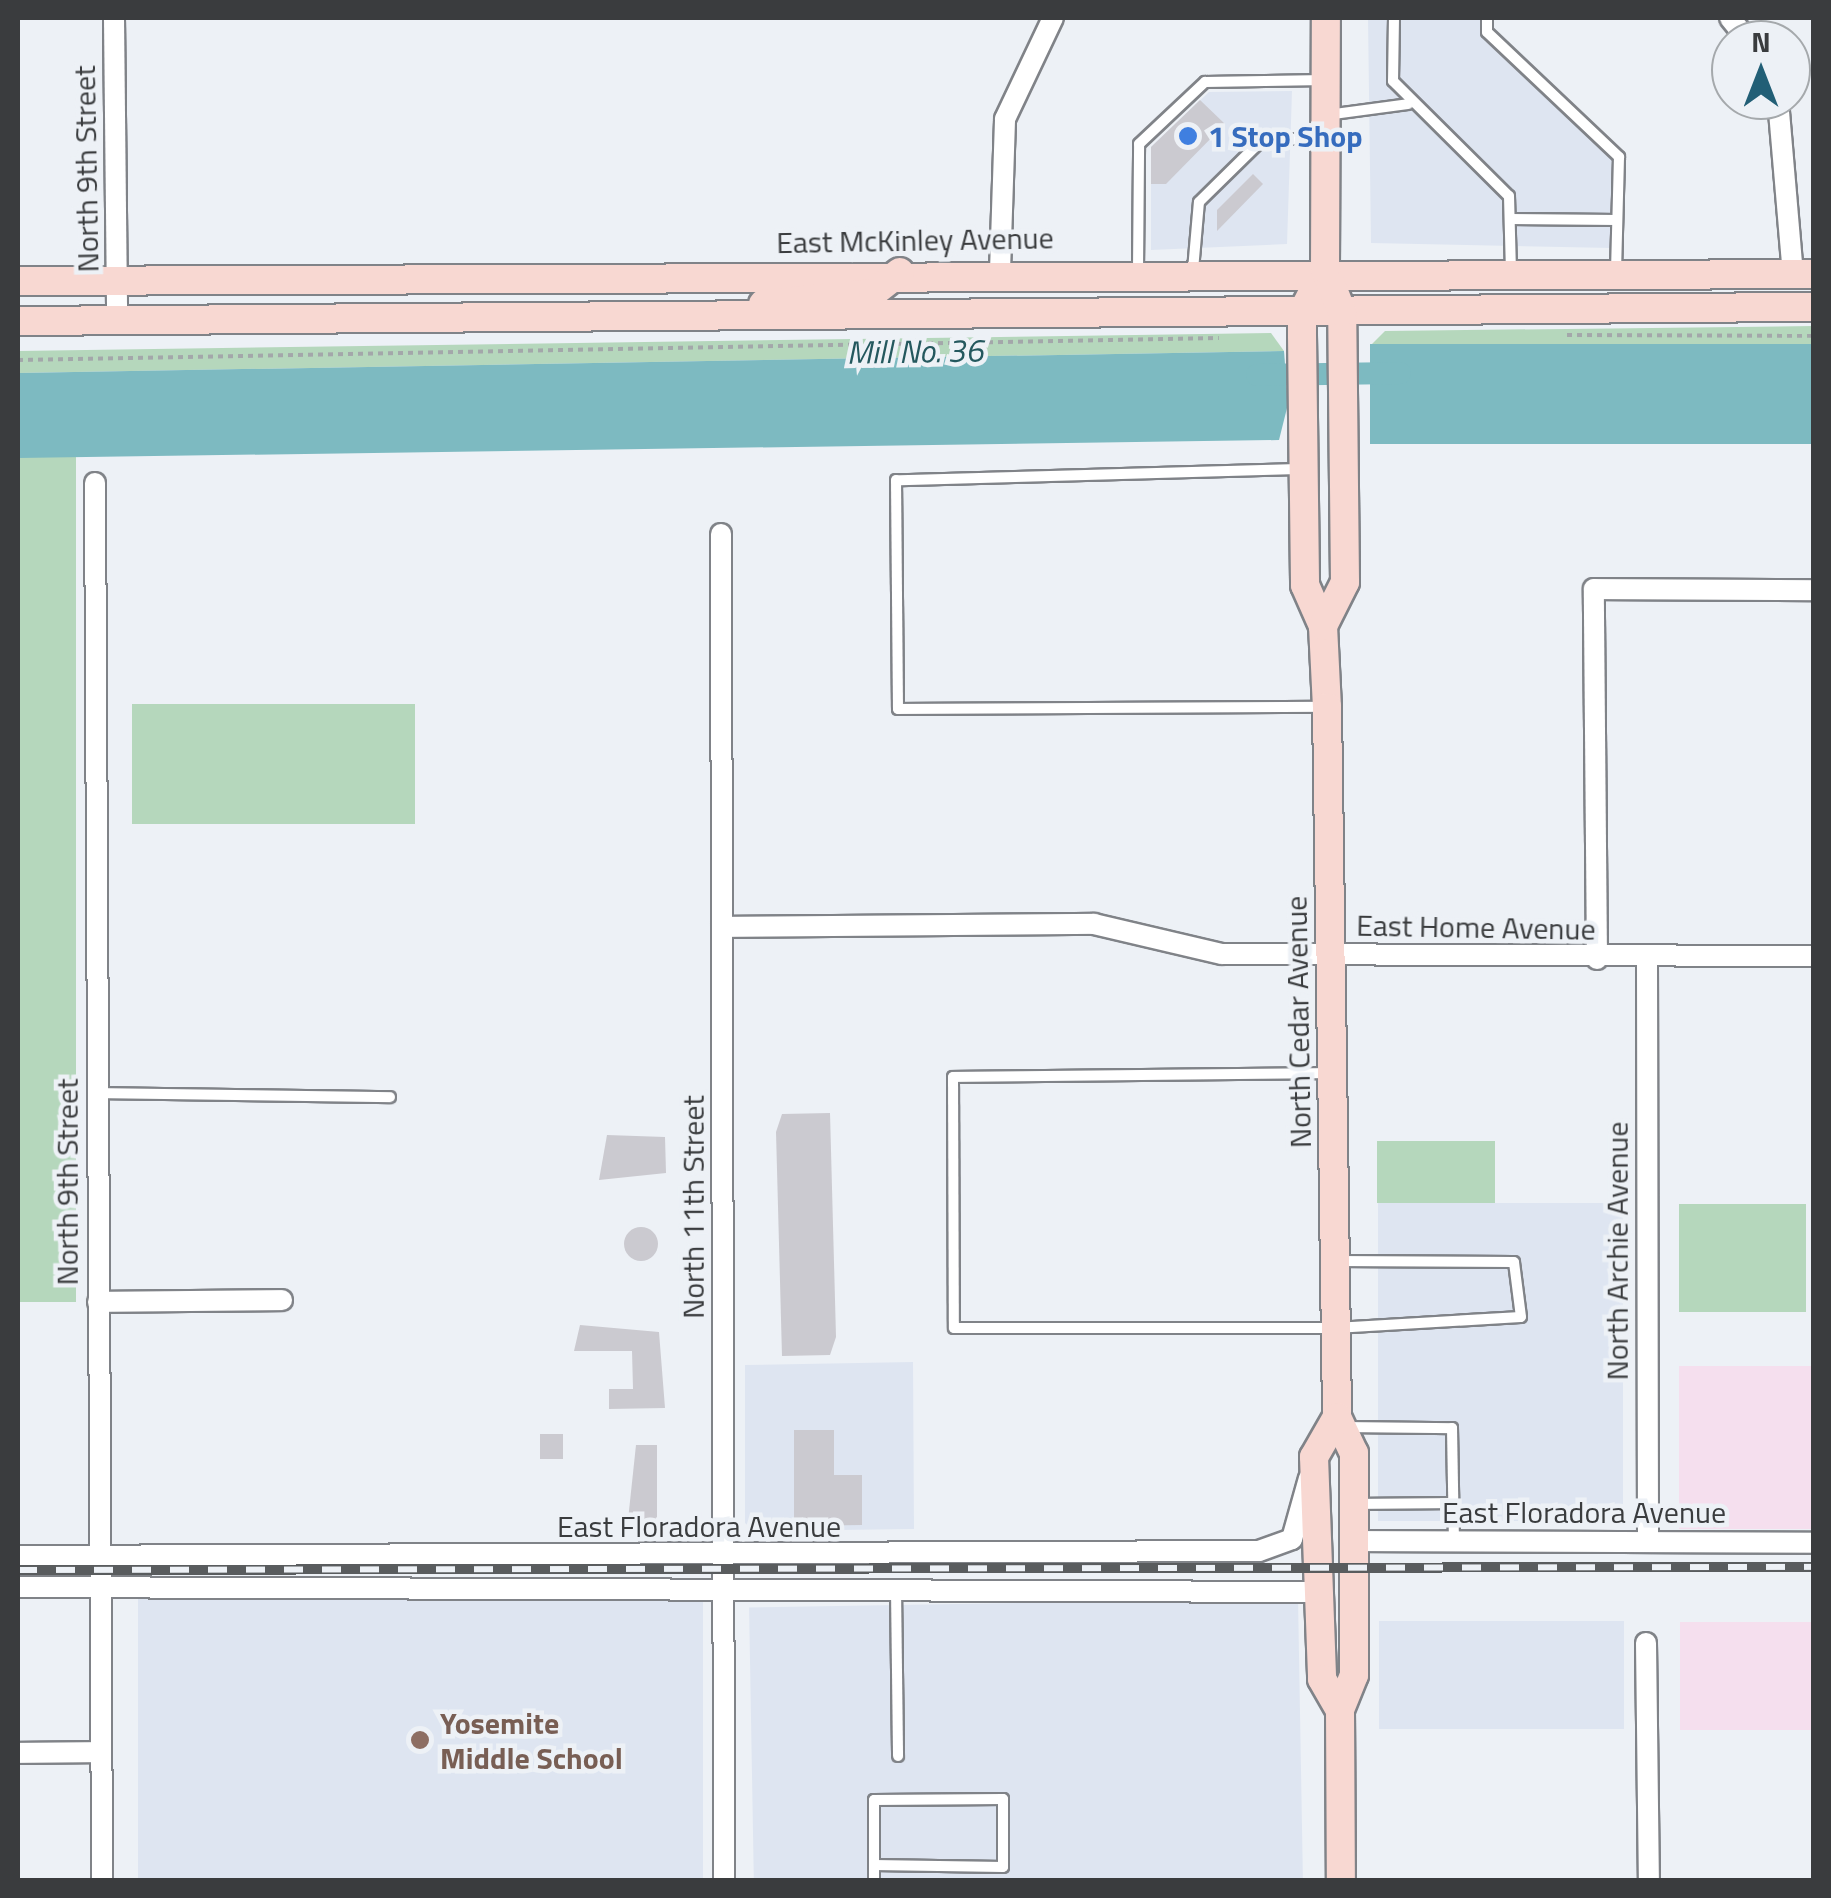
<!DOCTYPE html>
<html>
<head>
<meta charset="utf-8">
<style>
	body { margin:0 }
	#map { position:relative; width:1831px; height:1898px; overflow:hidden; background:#edf1f6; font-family:"Titillium Web",sans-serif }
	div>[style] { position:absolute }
	.built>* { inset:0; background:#dee5f1; transform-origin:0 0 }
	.industrial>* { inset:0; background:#f5dfee; transform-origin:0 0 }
	.green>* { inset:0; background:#b5d7bc; transform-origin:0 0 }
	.water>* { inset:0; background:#7dbac1; transform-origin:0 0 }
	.canal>* { height:22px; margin:-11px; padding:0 11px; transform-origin:11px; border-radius:11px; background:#7dbac1 }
	.building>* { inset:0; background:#cbcad0; transform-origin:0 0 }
	.round { border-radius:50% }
	.path>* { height:4px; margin-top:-2px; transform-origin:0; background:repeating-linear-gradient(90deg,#a3a7aa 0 5px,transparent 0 10px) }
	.roads { filter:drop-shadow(2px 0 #808388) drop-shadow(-2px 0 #808388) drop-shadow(0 2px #808388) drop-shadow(0 -2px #808388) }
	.lane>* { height:10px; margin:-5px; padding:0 5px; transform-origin:5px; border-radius:5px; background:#fff }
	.street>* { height:20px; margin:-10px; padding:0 10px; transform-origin:10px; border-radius:10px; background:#fff }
	.secondary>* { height:28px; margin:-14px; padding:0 14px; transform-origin:14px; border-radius:14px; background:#f8d8d2 }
	.rail>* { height:10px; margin-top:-5px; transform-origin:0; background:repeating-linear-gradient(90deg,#edf1f6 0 19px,#595c5e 0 38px); box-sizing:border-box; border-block:2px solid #595c5e }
	.dots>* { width:28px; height:28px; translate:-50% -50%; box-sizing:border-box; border:5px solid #edf1f6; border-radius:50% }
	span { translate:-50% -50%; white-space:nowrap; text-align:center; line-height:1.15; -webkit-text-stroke:9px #edf1f6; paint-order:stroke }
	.shop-label { font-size:30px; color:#366cbe; font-weight:700 }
	.left { translate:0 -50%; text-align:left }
	.street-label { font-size:30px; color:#3a3c3e }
	.education-label { font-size:30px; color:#785e54; font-weight:700 }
	.water-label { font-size:32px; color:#24585e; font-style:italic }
	.frame { position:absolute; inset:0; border:20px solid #3a3c3e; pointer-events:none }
	.north { position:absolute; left:1711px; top:20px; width:100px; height:100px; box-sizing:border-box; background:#edf1f6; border:2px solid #a5a9ac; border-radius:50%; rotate:0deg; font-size:28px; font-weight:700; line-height:40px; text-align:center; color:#3a3c3e }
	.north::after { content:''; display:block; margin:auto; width:35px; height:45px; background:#225f76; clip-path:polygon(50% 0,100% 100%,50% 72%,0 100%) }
</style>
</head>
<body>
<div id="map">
	<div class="built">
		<i style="clip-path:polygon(1368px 18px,1481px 18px,1481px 37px,1612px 158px,1612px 248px,1371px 243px)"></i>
		<i style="clip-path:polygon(1292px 91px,1287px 244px,1151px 250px,1151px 147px,1209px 92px)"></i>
		<i style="left:1378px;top:1203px;width:245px;height:318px"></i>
		<i style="clip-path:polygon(913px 1362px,914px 1529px,754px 1531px,745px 1523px,745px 1365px)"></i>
		<i style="left:1298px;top:1598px;width:282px;height:549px;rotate:89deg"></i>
		<i style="left:138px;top:1599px;width:565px;height:281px"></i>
		<i style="left:1379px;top:1621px;width:245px;height:108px"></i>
	</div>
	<div class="industrial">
		<i style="left:1679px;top:1366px;width:134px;height:163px"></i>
		<i style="left:1680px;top:1622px;width:133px;height:108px"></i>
	</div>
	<div class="green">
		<i style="clip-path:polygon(1814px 326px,1813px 344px,1370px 346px,1385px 331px)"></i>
		<i style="clip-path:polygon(1271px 333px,1284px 351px,18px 373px,18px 351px)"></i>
		<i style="left:76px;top:457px;width:845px;height:58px;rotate:90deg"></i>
		<i style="left:132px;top:704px;width:283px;height:120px"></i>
		<i style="left:1377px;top:1141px;width:118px;height:62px"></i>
		<i style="left:1679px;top:1204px;width:127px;height:108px"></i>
	</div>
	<div class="water">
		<i style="left:1813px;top:344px;width:100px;height:443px;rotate:90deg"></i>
		<i style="clip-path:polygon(1284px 351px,1288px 404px,1279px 440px,18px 458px,18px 373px)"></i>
	</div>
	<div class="canal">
		<i style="left:1257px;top:375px;width:143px;rotate:-0.8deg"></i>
	</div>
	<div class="building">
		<i style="clip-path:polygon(1200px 100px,1225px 124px,1166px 184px,1151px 184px,1151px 147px)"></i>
		<i style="clip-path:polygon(1253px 174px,1263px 184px,1217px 231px,1217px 210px)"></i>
		<i style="clip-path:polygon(830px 1113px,836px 1337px,830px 1355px,782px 1356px,776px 1132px,782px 1114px)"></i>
		<i style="clip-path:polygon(607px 1135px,665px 1137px,666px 1173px,599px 1180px)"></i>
		<i class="round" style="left:624px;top:1227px;width:34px;height:34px"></i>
		<i style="clip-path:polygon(580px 1325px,659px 1332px,665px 1408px,609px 1409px,609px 1389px,633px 1389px,632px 1351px,574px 1351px)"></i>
		<i style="clip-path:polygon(794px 1430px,834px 1430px,834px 1475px,862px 1475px,862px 1525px,794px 1526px)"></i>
		<i style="left:540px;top:1434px;width:23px;height:25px"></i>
		<i style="clip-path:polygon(636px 1445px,657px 1445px,657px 1526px,628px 1520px)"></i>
	</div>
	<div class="path">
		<i style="left:1567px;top:335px;width:247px;rotate:0.2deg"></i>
		<i style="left:18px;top:360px;width:1201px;rotate:-1.05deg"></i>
	</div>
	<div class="roads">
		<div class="lane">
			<i style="left:1394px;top:18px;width:63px;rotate:90.9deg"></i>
			<i style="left:1393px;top:81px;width:163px;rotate:44.8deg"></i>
			<i style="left:1509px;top:196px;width:76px;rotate:88.5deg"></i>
			<i style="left:1487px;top:18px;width:14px;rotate:90deg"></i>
			<i style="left:1487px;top:32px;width:182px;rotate:43.4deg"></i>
			<i style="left:1619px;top:157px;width:115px;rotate:91.5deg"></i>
			<i style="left:1327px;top:115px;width:82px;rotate:-7.7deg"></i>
			<i style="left:1510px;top:219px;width:107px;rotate:0.5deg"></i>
			<i style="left:1138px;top:270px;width:126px;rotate:-89.5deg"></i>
			<i style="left:1139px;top:144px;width:91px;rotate:-43.2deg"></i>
			<i style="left:1205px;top:82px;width:120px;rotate:-1deg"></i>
			<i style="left:1193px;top:270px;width:68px;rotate:-85deg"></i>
			<i style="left:1199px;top:202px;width:90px;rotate:-44.5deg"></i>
			<i style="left:1263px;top:139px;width:60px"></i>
			<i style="left:1302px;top:469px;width:406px;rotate:178.4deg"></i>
			<i style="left:896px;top:480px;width:229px;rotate:89.5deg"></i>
			<i style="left:898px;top:709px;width:428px;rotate:-0.3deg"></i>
			<i style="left:1330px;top:1073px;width:377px;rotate:179.4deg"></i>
			<i style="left:953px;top:1077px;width:251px;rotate:89.8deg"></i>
			<i style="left:954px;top:1328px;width:381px"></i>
			<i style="left:1335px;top:1328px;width:186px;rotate:-3.4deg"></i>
			<i style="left:1521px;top:1317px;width:55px;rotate:-97.3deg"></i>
			<i style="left:1514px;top:1262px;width:178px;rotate:-179.7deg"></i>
			<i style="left:98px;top:1093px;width:292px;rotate:0.8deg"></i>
			<i style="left:1348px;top:1427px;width:104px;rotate:0.6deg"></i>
			<i style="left:1452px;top:1428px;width:113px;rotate:89deg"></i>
			<i style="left:1356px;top:1504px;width:97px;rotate:-0.6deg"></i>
			<i style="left:896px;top:1589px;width:167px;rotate:89.3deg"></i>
			<i style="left:874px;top:1865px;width:129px;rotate:0.9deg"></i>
			<i style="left:1003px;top:1867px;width:68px;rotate:-90deg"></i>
			<i style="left:1003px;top:1799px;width:129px;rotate:179.6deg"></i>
			<i style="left:874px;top:1800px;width:80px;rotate:90deg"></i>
		</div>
		<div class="street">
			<i style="left:114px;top:18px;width:302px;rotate:89.4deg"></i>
			<i style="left:1730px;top:18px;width:28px;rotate:51deg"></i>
			<i style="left:1778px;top:100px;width:175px;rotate:85.1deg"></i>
			<i style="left:1000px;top:271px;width:152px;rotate:-88.1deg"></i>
			<i style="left:1005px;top:119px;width:112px;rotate:-64.6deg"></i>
			<i style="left:95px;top:483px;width:1397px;rotate:89.71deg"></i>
			<i style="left:721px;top:534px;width:1346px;rotate:89.87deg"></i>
			<i style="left:722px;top:927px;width:372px;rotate:-0.5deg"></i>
			<i style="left:1094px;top:924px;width:131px;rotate:13.2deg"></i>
			<i style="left:1222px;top:954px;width:592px;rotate:0.19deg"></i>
			<i style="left:1597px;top:959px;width:370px;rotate:-90.5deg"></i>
			<i style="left:1594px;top:589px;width:220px;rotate:0.3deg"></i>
			<i style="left:1647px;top:960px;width:582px;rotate:89.9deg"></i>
			<i style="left:98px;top:1302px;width:184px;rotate:-0.6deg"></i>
			<i style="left:1355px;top:1541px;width:459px;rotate:0.2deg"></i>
			<i style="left:18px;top:1556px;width:1241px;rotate:-0.23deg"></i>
			<i style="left:1259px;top:1551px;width:35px;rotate:-20deg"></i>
			<i style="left:1292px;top:1539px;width:63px;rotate:-74.4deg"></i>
			<i style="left:18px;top:1587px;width:1301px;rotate:0.22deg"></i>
			<i style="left:1646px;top:1643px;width:237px;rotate:89.3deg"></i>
			<i style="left:18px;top:1753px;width:82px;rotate:-0.7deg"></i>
		</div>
		<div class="secondary">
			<i style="left:1325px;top:269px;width:50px;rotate:117.6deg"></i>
			<i style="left:1302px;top:313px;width:22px;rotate:90deg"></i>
			<i style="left:1302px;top:335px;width:250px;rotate:89.3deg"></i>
			<i style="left:1305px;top:585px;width:45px;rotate:66.3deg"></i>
			<i style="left:1323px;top:626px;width:81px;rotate:87.2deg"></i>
			<i style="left:1327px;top:707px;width:710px;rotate:89.19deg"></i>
			<i style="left:1337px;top:1417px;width:40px;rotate:65deg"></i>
			<i style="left:1354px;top:1453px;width:222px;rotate:90deg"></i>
			<i style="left:1354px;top:1675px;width:38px;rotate:112deg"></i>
			<i style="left:1340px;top:1710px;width:170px;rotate:89.7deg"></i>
			<i style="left:18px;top:281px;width:1796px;rotate:-0.22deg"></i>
			<i style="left:763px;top:304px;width:111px;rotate:-5.7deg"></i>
			<i style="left:873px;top:293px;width:34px;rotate:-38deg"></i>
			<i style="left:18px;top:321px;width:1796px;rotate:-0.45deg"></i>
			<i style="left:1323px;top:626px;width:49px;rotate:-63.4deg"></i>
			<i style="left:1345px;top:582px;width:270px;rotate:-90.6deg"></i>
			<i style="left:1342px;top:312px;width:46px;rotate:-111.6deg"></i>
			<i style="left:1325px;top:269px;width:251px;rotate:-89.8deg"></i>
			<i style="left:1337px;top:1417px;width:46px;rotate:119.9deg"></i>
			<i style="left:1314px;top:1457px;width:222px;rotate:87.9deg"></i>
			<i style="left:1322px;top:1679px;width:36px;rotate:60deg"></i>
		</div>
	</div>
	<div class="rail">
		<i style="left:18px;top:1570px;width:1796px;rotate:-0.1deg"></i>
	</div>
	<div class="dots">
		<i style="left:1188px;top:136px;background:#3f7fe0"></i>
		<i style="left:420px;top:1740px;background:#8d6e63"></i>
	</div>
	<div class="shop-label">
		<span class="left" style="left:1208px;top:136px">1 Stop Shop</span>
	</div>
	<div class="street-label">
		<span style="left:86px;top:169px;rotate:-91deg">North 9th Street</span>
		<span style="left:915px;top:240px;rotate:-1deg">East McKinley Avenue</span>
		<span style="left:1476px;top:927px;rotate:1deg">East Home Avenue</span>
		<span style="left:1298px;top:1022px;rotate:-91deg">North Cedar Avenue</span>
		<span style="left:67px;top:1182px;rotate:-90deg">North 9th Street</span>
		<span style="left:693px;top:1207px;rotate:-90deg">North 11th Street</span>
		<span style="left:1617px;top:1251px;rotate:-90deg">North Archie Avenue</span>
		<span style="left:1584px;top:1512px">East Floradora Avenue</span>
		<span style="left:699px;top:1526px">East Floradora Avenue</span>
	</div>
	<div class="education-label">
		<span class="left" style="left:440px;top:1740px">Yosemite<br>Middle School</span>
	</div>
	<div class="water-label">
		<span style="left:915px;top:351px;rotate:-1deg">Mill No. 36</span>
	</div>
	<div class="frame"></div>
	<div class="north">N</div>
</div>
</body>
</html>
